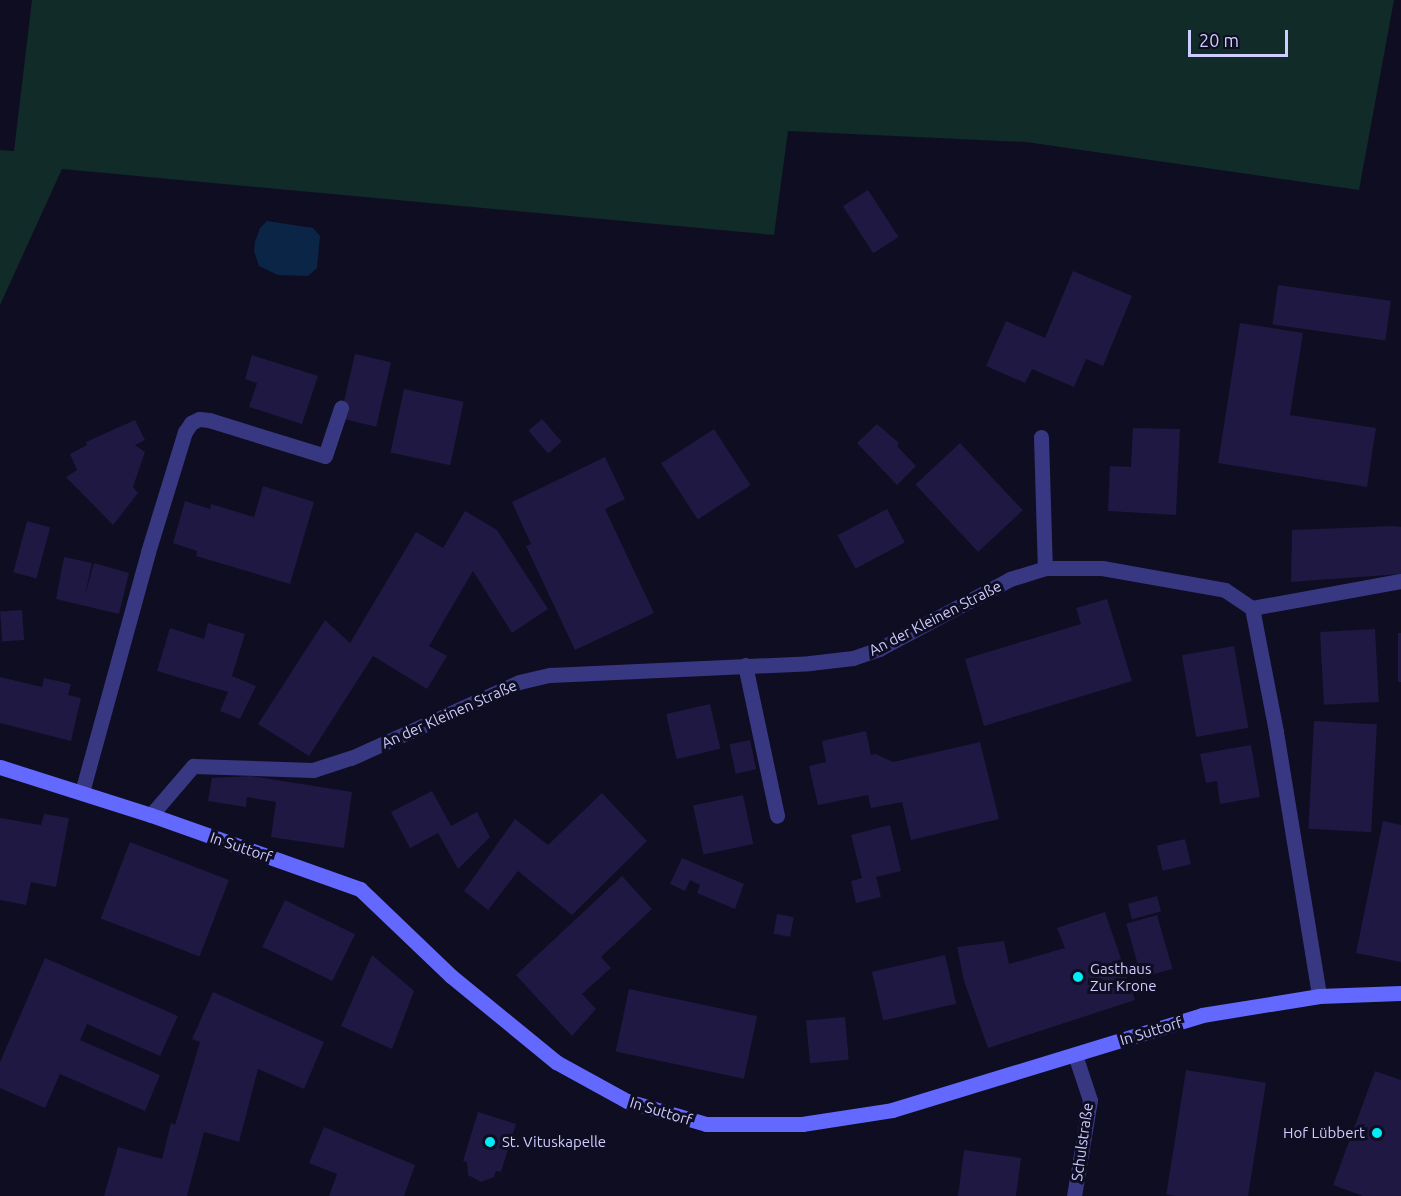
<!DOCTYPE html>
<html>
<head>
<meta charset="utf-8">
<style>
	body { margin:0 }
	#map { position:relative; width:1401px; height:1196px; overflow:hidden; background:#0f0d21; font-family:Ubuntu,sans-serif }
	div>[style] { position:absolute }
	.green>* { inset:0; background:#102b28 }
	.water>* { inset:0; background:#0b2546 }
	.building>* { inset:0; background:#1e1842; transform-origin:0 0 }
	.service>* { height:15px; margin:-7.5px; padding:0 7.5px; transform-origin:7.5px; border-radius:7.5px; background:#373881 }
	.minor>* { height:15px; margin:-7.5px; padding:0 7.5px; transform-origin:7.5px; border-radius:7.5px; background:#373881 }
	.secondary>* { height:15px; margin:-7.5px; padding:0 7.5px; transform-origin:7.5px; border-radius:7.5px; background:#6369ff }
	.dots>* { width:16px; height:16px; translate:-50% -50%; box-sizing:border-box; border:3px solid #0f0d21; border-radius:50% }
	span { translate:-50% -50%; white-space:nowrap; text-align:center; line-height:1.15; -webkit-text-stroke:6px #0f0d21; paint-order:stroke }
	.street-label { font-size:15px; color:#cfccff }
	.poi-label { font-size:15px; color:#cfccff }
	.left { translate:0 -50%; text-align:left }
	.right { translate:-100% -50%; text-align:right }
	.scale { position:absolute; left:1188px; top:30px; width:100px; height:27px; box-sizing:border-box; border:3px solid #cfccff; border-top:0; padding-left:8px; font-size:18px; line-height:21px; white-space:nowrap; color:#cfccff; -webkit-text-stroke:4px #0f0d21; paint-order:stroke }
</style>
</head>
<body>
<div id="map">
	<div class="green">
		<i style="clip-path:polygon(32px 0,1394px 0,1359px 190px,1026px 142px,788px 131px,774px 235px,62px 169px,0 305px,0 150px,14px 151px)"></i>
	</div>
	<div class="water">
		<i style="clip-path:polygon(267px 221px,313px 228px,320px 236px,317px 268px,308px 276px,278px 275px,259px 266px,254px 251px,255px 242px,260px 228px)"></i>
	</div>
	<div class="building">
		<i style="left:868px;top:190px;width:56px;height:30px;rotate:57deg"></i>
		<i style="clip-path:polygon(1073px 271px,1132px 296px,1103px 366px,1086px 359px,1074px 387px,1032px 369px,1025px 383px,986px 366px,1006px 321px,1045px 338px)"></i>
		<i style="left:1278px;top:285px;width:114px;height:40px;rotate:8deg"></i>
		<i style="clip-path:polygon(1240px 323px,1303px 333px,1290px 415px,1376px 428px,1367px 487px,1218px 463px)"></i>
		<i style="left:355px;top:354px;width:37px;height:66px;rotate:13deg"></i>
		<i style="clip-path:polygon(252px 355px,318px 376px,302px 424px,249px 407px,257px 383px,245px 379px)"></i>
		<i style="left:404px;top:389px;width:61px;height:65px;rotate:12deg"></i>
		<i style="left:542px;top:419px;width:30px;height:18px;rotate:49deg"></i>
		<i style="clip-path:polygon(135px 420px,145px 440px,135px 445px,145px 452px,133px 487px,138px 493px,113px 525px,66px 477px,77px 470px,70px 454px,87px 445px,86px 442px)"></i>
		<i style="clip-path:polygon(877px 424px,899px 443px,897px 446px,916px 466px,897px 485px,857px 443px)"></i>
		<i style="clip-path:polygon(1133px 428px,1180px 429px,1176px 515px,1108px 511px,1110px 466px,1131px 467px)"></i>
		<i style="left:714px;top:429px;width:67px;height:63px;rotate:57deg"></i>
		<i style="left:960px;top:443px;width:92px;height:61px;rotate:47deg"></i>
		<i style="clip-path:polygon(605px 457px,625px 499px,605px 509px,654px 613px,575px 650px,526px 546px,531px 544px,512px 502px)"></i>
		<i style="clip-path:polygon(263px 486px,314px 502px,290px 584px,196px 556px,197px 551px,173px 543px,185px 501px,210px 509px,211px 504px,254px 517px)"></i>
		<i style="left:887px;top:509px;width:38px;height:56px;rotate:62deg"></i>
		<i style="clip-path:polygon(465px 511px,497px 530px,548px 609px,512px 633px,473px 571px,429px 646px,447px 656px,427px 689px,373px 656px,309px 756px,258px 724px,325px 620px,350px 643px,416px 532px,443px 548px)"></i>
		<i style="left:27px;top:521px;width:24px;height:53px;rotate:15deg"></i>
		<i style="clip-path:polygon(1394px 526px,1401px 527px,1401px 574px,1291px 582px,1292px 530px)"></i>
		<i style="clip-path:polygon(64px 557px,92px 563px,85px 595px,94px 563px,129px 573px,119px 614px,56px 599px)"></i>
		<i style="clip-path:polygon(1107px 599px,1132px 681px,984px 726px,965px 659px,1081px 624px,1076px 608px)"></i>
		<i style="left:22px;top:610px;width:30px;height:22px;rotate:86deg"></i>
		<i style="clip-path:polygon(208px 623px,245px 634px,232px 676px,256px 686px,240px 719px,220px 711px,228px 692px,157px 671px,170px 628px,204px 639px)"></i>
		<i style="left:1375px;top:629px;width:73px;height:55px;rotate:87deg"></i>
		<i style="left:1398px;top:633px;width:3px;height:49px"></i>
		<i style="left:1234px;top:646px;width:83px;height:53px;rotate:80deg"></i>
		<i style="clip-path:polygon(0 677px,42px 687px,44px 678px,71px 684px,68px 695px,81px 698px,71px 741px,0 723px)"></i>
		<i style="left:710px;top:704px;width:46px;height:45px;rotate:77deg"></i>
		<i style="left:1314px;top:721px;width:63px;height:108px;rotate:3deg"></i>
		<i style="clip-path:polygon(866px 731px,871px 755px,876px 754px,893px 762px,980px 742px,999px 819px,911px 840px,902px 802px,871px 808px,868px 795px,818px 805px,809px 766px,826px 762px,822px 741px)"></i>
		<i style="left:750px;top:740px;width:30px;height:21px;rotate:78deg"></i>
		<i style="clip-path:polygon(1251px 745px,1260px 797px,1220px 804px,1217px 781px,1206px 783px,1200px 754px)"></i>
		<i style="clip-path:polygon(251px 776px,352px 792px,344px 848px,271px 837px,276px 802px,247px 797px,246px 807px,208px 801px,212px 778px)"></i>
		<i style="clip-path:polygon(432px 791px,451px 826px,477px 812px,490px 837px,458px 869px,438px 833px,410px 848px,391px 812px)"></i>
		<i style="clip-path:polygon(602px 793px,647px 841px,572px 915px,518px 871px,488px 910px,464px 891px,515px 819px,548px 845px)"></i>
		<i style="left:743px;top:795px;width:50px;height:51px;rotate:78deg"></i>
		<i style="clip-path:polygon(44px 814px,69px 818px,56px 887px,31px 882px,26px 905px,0 900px,0 818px,41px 825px)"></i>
		<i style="clip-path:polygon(1383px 821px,1401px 825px,1401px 962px,1356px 953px)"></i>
		<i style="clip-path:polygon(890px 825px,901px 871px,876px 877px,881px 897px,856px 903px,851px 881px,862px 878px,851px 835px)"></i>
		<i style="left:1185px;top:839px;width:26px;height:29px;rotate:77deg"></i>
		<i style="left:130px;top:842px;width:106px;height:82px;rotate:21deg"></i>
		<i style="clip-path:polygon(682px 858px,744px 884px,735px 909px,697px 893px,700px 885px,690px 880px,685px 891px,670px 884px)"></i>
		<i style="clip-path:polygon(622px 876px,652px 909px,601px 957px,611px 968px,582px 994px,596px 1009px,572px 1036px,516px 975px)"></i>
		<i style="left:1157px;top:896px;width:16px;height:30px;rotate:75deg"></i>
		<i style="left:285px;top:900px;width:78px;height:52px;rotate:26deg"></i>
		<i style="clip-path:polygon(1105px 912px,1135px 1000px,988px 1048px,964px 981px,957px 947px,1004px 941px,1009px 964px,1065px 948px,1057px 928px)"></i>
		<i style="left:777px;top:914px;width:17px;height:20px;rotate:10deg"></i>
		<i style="left:1157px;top:915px;width:56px;height:32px;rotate:74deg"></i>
		<i style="clip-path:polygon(372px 955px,414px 991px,392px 1049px,341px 1026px)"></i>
		<i style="left:945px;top:955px;width:50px;height:75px;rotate:77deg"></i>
		<i style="clip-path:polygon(45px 958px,178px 1016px,160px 1056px,87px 1024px,80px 1040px,160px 1075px,145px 1111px,60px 1074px,45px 1108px,0 1088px,0 1062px)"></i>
		<i style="left:629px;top:989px;width:131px;height:64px;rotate:12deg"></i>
		<i style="clip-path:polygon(213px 992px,324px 1042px,304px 1089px,258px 1069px,239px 1142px,204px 1132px,187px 1196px,104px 1196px,118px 1147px,162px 1159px,171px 1123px,175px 1125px,200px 1042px,192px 1039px)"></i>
		<i style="left:845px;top:1017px;width:43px;height:39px;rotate:85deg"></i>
		<i style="left:1186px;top:1070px;width:81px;height:126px;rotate:9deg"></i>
		<i style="clip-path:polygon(1375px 1071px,1401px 1080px,1401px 1196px,1363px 1196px,1333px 1185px)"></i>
		<i style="clip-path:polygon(478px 1112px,516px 1124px,501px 1172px,496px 1171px,494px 1177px,481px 1182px,468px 1175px,467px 1162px,463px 1161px)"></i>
		<i style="clip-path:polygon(324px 1127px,415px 1165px,404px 1196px,329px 1196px,337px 1174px,309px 1163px)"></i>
		<i style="clip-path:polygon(964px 1150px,1021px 1158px,1016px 1196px,958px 1196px)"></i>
	</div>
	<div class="service">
		<i style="left:1041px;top:437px;width:131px;rotate:88.3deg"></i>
		<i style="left:1252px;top:608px;width:151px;rotate:-10.3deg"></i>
		<i style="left:745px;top:665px;width:154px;rotate:78deg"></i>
		<i style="left:82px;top:792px;width:249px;rotate:-74.6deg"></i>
		<i style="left:148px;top:552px;width:126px;rotate:-72.9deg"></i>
		<i style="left:185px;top:432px;width:11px;rotate:-56deg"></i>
		<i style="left:191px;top:423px;width:9px;rotate:-27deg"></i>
		<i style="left:199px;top:419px;width:10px;rotate:6deg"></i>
		<i style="left:209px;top:420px;width:121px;rotate:17.2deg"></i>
		<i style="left:325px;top:456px;width:51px;rotate:-71.6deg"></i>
	</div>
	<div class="minor">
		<i style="left:151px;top:815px;width:65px;rotate:-49.4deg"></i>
		<i style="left:193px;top:766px;width:120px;rotate:1.9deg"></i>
		<i style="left:313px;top:770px;width:40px;rotate:-18deg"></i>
		<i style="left:351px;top:758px;width:184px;rotate:-24.3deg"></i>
		<i style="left:519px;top:682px;width:32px;rotate:-13deg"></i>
		<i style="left:550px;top:675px;width:260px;rotate:-2.6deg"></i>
		<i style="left:810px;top:663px;width:43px;rotate:-6.6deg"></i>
		<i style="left:853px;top:658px;width:28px;rotate:-19deg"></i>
		<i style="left:879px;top:649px;width:149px;rotate:-28.1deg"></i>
		<i style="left:1010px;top:579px;width:37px;rotate:-17deg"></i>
		<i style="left:1045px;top:568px;width:57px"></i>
		<i style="left:1102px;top:568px;width:125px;rotate:10.1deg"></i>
		<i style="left:1225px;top:590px;width:32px;rotate:34deg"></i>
		<i style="left:1252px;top:608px;width:126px;rotate:79deg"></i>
		<i style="left:1276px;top:732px;width:267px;rotate:80.7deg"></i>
		<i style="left:1074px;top:1196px;width:97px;rotate:-80.5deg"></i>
		<i style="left:1090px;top:1100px;width:47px;rotate:-108.4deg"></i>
	</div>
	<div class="secondary">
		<i style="left:0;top:767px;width:158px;rotate:17.6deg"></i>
		<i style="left:151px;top:815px;width:222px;rotate:19.5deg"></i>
		<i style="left:360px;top:889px;width:126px;rotate:43.7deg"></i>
		<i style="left:451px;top:976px;width:136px;rotate:39.3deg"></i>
		<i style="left:556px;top:1062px;width:81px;rotate:28.8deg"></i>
		<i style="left:627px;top:1101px;width:82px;rotate:16.2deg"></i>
		<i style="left:706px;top:1124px;width:96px"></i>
		<i style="left:802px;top:1124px;width:91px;rotate:-8.8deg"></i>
		<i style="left:892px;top:1110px;width:324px;rotate:-17deg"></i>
		<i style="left:1202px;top:1015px;width:119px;rotate:-9.2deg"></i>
		<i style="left:1319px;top:996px;width:82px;rotate:-2.1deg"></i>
	</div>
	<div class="dots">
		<i style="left:1078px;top:977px;background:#00eef7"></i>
		<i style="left:1377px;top:1133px;background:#00eef7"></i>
		<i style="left:490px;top:1142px;background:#00eef7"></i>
	</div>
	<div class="street-label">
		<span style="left:935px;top:618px;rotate:-27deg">An der Kleinen Straße</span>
		<span style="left:449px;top:714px;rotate:-24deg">An der Kleinen Straße</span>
		<span style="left:241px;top:847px;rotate:19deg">In Suttorf</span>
		<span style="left:1151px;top:1031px;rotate:-17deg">In Suttorf</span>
		<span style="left:661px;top:1111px;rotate:17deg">In Suttorf</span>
		<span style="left:1082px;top:1142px;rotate:-82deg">Schulstraße</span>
	</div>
	<div class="poi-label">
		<span class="left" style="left:1090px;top:977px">Gasthaus<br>Zur Krone</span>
		<span class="right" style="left:1365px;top:1133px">Hof Lübbert</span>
		<span class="left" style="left:502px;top:1142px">St. Vituskapelle</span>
	</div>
	<div class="scale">20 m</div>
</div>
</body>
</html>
